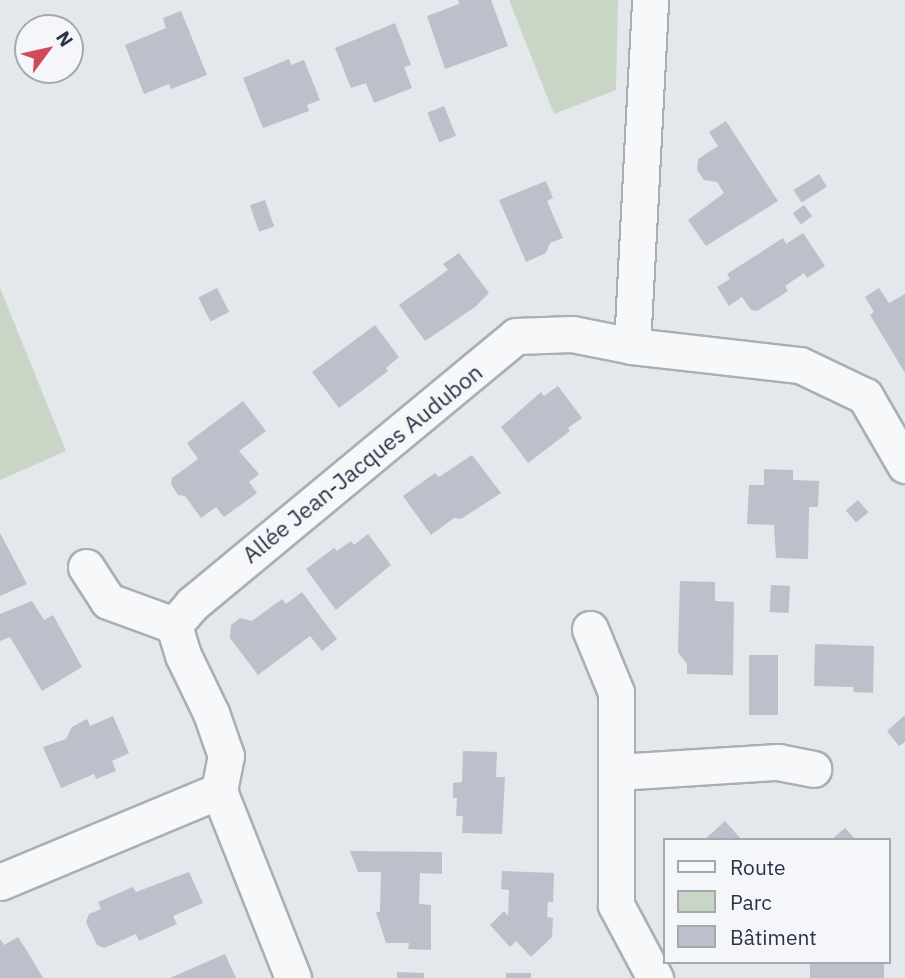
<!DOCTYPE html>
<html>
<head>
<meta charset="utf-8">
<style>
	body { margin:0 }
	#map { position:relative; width:905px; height:978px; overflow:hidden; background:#e4e7ec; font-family:"IBM Plex Sans",sans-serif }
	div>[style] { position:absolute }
	.green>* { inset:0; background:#c9d6c5 }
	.building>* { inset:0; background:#bbc0ca; transform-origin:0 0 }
	.roads { filter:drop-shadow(2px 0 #a9aeb7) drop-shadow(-2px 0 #a9aeb7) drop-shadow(0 2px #a9aeb7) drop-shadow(0 -2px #a9aeb7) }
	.minor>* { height:35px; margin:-17.5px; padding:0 17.5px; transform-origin:17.5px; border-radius:17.5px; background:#f7f8fa }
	span { translate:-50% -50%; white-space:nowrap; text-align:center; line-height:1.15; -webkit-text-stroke:7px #f4f6f9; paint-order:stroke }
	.street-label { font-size:23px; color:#2b3445 }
	.legend { position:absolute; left:663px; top:838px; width:228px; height:126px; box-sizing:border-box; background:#f4f6f9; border:2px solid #a4a8b1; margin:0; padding:9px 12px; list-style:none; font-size:21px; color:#2b3445 }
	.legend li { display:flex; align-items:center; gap:14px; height:35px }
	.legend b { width:35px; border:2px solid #a4a8b1 }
	.north { position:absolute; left:14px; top:14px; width:70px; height:70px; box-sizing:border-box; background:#f4f6f9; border:2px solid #a4a8b1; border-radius:50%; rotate:57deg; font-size:19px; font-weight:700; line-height:28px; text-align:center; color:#2b3445 }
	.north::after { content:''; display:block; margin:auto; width:24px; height:32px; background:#d1495b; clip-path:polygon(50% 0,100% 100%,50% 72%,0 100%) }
</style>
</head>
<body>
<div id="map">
	<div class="green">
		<i style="clip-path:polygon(509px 0,618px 0,616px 90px,554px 114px)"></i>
		<i style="clip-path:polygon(0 288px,66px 451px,0 480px)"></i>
	</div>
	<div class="building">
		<i style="clip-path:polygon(458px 0,491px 0,508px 46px,445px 69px,427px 16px,459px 4px)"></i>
		<i style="clip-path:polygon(181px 11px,207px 75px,171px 89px,169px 84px,144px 94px,125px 45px,166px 28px,163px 18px)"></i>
		<i style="clip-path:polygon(395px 23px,411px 65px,404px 67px,412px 88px,374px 103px,366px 83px,351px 88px,335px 48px)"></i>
		<i style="clip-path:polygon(289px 59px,291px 65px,304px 60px,320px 100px,307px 105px,309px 111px,263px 128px,243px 78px)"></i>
		<i style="left:444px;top:106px;width:32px;height:18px;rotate:68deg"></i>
		<i style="clip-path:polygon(726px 121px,778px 201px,706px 246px,688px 220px,724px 193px,717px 182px,704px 180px,697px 170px,698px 159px,718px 146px,709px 132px)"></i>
		<i style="left:819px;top:174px;width:15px;height:30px;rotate:58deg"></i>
		<i style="clip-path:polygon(546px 181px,553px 198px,547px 201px,563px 238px,550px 243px,546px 253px,526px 262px,499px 200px)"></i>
		<i style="left:265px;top:200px;width:28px;height:16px;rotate:71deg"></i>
		<i style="left:804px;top:205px;width:14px;height:14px;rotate:54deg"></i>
		<i style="clip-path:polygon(803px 233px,825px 266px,807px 278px,804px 273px,785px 286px,788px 291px,757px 311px,751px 310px,742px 297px,729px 306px,717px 287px,730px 279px,727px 274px,783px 238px,786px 244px)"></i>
		<i style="clip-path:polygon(459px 253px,489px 293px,475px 307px,425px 341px,399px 305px,448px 270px,443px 264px)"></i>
		<i style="left:217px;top:288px;width:27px;height:21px;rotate:63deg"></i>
		<i style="clip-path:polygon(879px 288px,889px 303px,905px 294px,905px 373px,870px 315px,874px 312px,865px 297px)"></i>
		<i style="clip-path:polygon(375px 325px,399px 357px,386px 368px,388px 371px,339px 408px,312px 372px)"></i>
		<i style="clip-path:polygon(558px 386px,582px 418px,568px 428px,570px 431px,528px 463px,501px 427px,541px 392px,544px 396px)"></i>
		<i style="clip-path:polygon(243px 401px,266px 431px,239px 451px,259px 474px,249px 482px,257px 493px,224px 517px,216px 507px,201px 518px,185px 496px,178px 495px,171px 484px,172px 478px,198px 459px,187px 443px)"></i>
		<i style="clip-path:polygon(472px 455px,501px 493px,461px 519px,454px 518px,431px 535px,403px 496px,435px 473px,439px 477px)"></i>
		<i style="clip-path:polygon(764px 469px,793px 470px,793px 480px,819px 481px,818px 507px,809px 507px,808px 559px,776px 558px,774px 525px,747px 524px,749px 485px,764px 485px)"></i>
		<i style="left:858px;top:500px;width:16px;height:16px;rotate:50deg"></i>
		<i style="clip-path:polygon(0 533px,27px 584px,0 596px)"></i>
		<i style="clip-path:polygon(368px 534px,391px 565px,336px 610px,306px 569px,334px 548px,337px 551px,351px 541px,354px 545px)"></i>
		<i style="clip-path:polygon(680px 581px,715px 582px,715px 601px,734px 602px,733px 675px,687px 674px,687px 664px,678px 652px)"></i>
		<i style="left:771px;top:585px;width:19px;height:27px;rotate:3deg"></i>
		<i style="clip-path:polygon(302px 592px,337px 639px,322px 651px,310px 636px,258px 675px,230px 638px,231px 625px,240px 618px,252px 621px,282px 599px,286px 604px)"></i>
		<i style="clip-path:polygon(32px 601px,44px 620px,53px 615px,82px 667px,42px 691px,10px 637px,0 641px,0 614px)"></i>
		<i style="clip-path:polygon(815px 644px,874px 646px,873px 693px,854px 692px,853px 687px,814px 686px)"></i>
		<i style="left:749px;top:655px;width:29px;height:60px"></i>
		<i style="clip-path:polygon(905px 715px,905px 742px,899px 746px,887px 731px)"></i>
		<i style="clip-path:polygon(113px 716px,129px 753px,112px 761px,116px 771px,96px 779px,94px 774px,61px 788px,43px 747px,66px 739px,72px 727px,87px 719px,90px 726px)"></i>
		<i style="clip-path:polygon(463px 751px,497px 752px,496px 777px,505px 777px,502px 834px,462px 833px,463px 816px,456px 816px,457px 798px,453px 798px,453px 783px,462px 782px)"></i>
		<i style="clip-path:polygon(725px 821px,742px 840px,704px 840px)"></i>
		<i style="clip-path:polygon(845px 828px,856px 840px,831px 840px)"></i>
		<i style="clip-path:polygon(350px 851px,442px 852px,442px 874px,420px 873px,419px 904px,431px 905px,431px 950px,408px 949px,409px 943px,386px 943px,376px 912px,380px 912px,381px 872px,358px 872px)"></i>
		<i style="clip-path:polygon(502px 871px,554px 873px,553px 902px,548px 902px,547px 917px,553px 918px,552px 937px,531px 957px,516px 941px,510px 947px,490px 925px,504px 911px,508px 916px,509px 890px,501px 889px)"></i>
		<i style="clip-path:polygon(189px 872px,203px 903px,173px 916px,177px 924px,139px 941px,136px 934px,104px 948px,97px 945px,86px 922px,89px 914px,101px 909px,98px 902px,133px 887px,136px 892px)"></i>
		<i style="clip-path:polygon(18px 937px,27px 951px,43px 978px,0 978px,0 939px,4px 945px)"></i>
		<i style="clip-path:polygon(225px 954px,236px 978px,170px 978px)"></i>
		<i style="left:810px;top:962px;width:74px;height:16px"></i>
		<i style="clip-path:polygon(397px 972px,424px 973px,424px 978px,397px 978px)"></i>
		<i style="left:506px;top:973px;width:25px;height:5px"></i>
	</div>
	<div class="roads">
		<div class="minor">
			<i style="left:632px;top:346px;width:169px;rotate:6.5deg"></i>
			<i style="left:800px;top:365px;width:72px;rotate:25.5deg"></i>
			<i style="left:865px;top:396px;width:80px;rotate:59.9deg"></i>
			<i style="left:86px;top:567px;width:40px;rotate:57.1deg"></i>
			<i style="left:108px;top:601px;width:70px;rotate:20deg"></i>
			<i style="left:590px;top:629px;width:68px;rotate:67.6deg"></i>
			<i style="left:616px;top:692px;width:213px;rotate:90deg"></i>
			<i style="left:616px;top:905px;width:83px;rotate:61.9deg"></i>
			<i style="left:617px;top:772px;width:161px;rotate:-3.6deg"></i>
			<i style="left:778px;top:762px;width:36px;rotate:11deg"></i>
			<i style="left:219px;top:791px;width:201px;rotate:68.4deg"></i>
			<i style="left:0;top:882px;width:237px;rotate:-22.6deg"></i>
			<i style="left:219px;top:791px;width:36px;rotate:-79deg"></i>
			<i style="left:226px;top:756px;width:46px;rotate:-109.2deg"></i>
			<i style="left:211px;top:713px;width:64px;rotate:-115.8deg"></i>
			<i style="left:183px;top:655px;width:31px;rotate:-107deg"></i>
			<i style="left:174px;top:625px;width:28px;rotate:-49deg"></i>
			<i style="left:192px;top:604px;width:420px;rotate:-39.6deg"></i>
			<i style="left:516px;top:336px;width:56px;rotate:-2deg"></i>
			<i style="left:572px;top:334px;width:61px;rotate:11.3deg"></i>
			<i style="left:632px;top:346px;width:346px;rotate:-87deg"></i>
		</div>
	</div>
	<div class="street-label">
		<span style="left:362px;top:463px;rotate:-39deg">Allée Jean-Jacques Audubon</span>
	</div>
	<ul class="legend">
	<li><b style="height:9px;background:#f7f8fa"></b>Route</li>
	<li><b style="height:19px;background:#c9d6c5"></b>Parc</li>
	<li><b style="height:19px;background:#bbc0ca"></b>Bâtiment</li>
	</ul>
	<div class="north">N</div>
</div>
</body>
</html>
